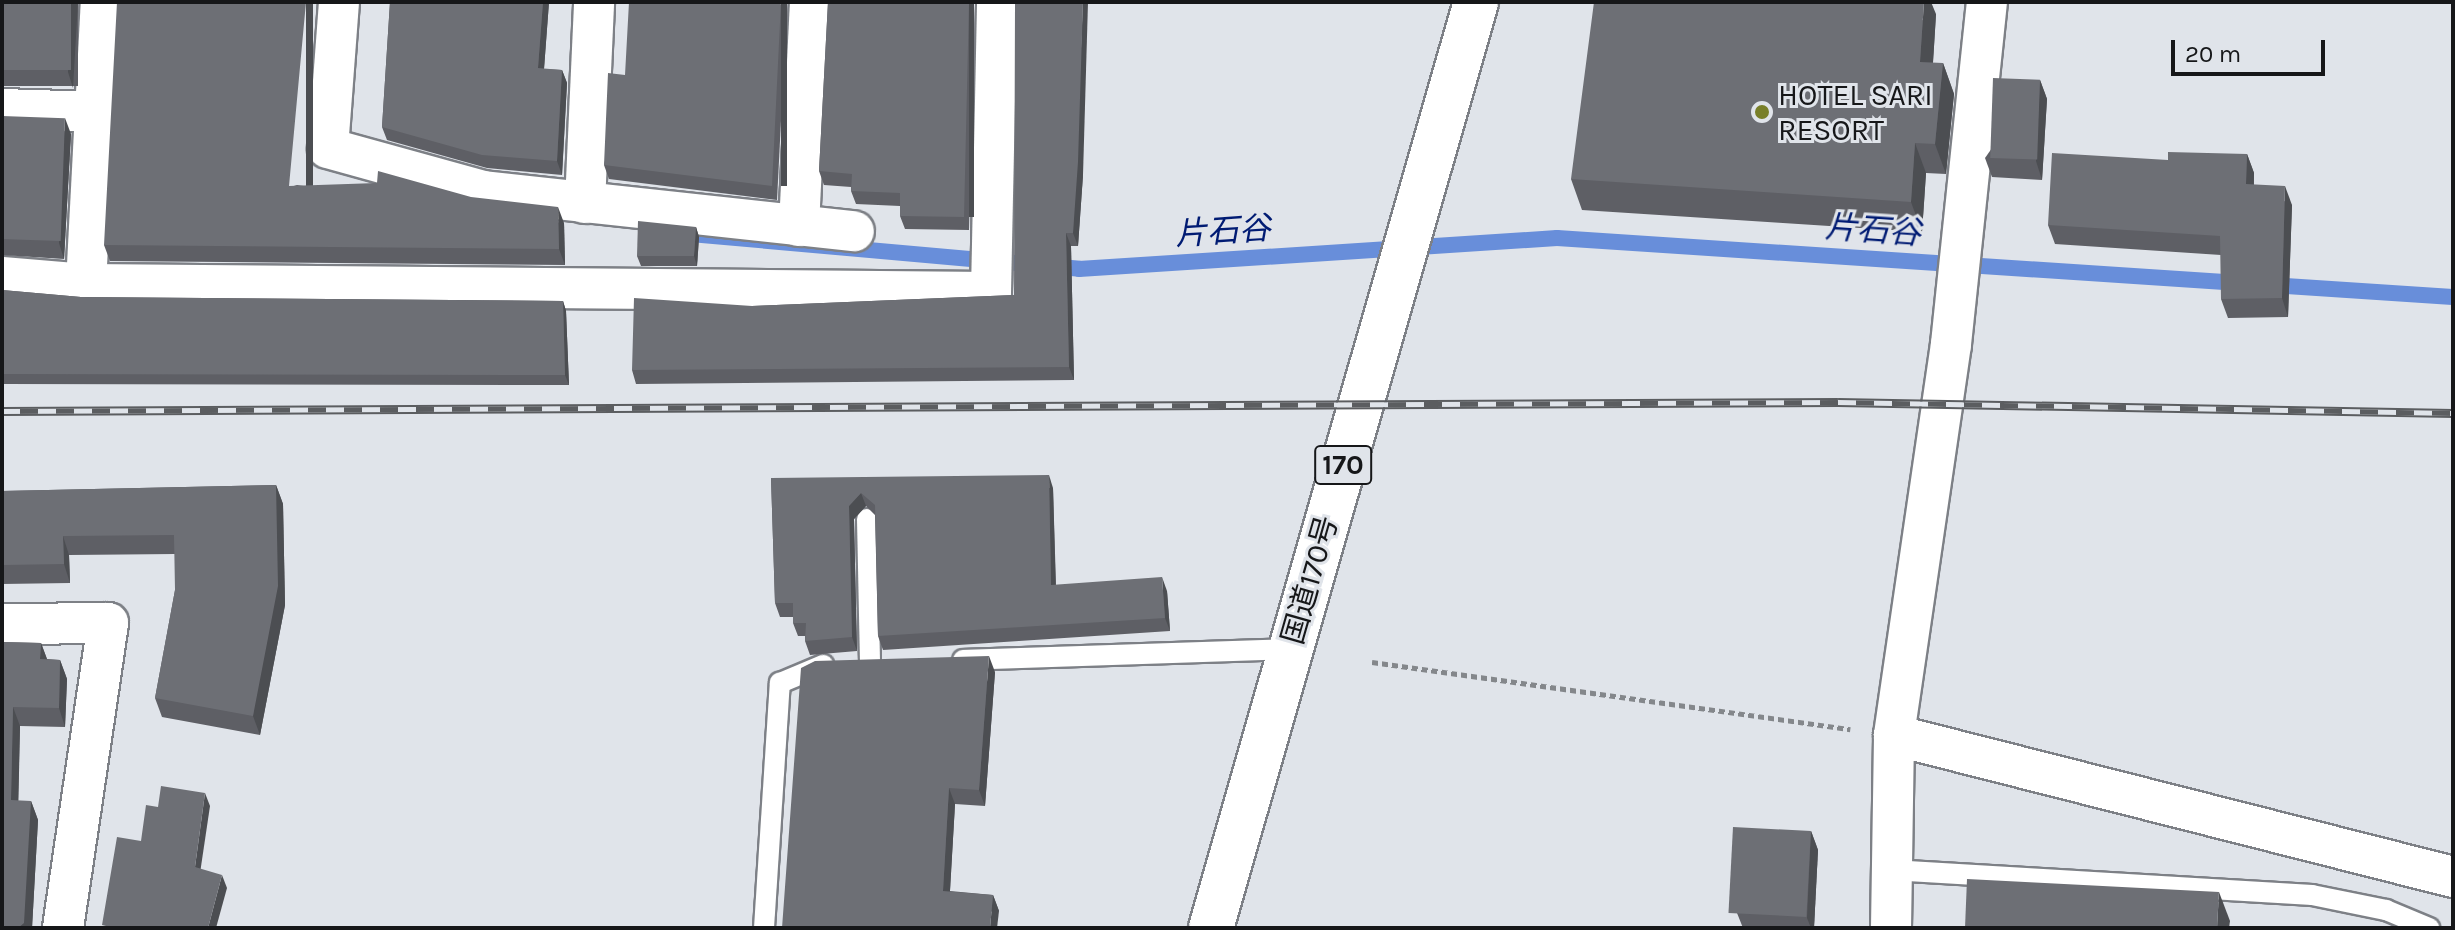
<!DOCTYPE html>
<html>
<head>
<meta charset="utf-8">
<style>
	body { margin:0 }
	#map { position:relative; width:2455px; height:930px; overflow:hidden; background:#e0e4ea; font-family:Karla,"Noto Sans JP",sans-serif }
	div>[style] { position:absolute }
	.stream>* { height:16px; margin:-8px; padding:0 8px; transform-origin:8px; border-radius:8px; background:#688eda }
	.path>* { height:5px; margin-top:-2.5px; transform-origin:0; background:repeating-linear-gradient(90deg,#84878b 0 6px,transparent 0 10px) }
	.roads { filter:drop-shadow(2px 0 #7d8086) drop-shadow(-2px 0 #7d8086) drop-shadow(0 2px #7d8086) drop-shadow(0 -2px #7d8086) }
	.service>* { height:20px; margin:-10px; padding:0 10px; transform-origin:10px; border-radius:10px; background:#fff }
	.minor>* { height:40px; margin:-20px; padding:0 20px; transform-origin:20px; border-radius:20px; background:#fff }
	.trunk>* { height:44px; margin:-22px; padding:0 22px; transform-origin:22px; border-radius:22px; background:#fff }
	.rail>* { height:9px; margin-top:-4.5px; transform-origin:0; background:repeating-linear-gradient(90deg,#e0e4ea 0 18px,#5b5d60 0 36px); box-sizing:border-box; border-block:2px solid #5b5d60 }
	.wall>* { inset:0; background:#5e5f65; transform-origin:0 0 }
	.shaded-wall>* { inset:0; background:#4c4e52; transform-origin:0 0 }
	.building>* { inset:0; background:#6d6f75; transform-origin:0 0 }
	.dots>* { width:22px; height:22px; translate:-50% -50%; box-sizing:border-box; border:4px solid #e0e4ea; border-radius:50% }
	span { translate:-50% -50%; white-space:nowrap; text-align:center; line-height:1.15; -webkit-text-stroke:6px #e0e4ea; paint-order:stroke }
	.shield-label span { padding:2px 6px; background:#e0e4ea; border:2px solid; border-radius:6px; -webkit-text-stroke-width:0 }
	.shield-label { font-size:28px; color:#161719; font-weight:700 }
	.poi-label { font-size:30px; color:#161719 }
	.left { translate:0 -50%; text-align:left }
	.street-label { font-size:30px; color:#161719 }
	.water-label { font-size:32px; color:#001b73; font-style:italic }
	.frame { position:absolute; inset:0; border:4px solid #161719; pointer-events:none }
	.scale { position:absolute; left:2171px; top:40px; width:154px; height:36px; box-sizing:border-box; border:4px solid #161719; border-top:0; padding-left:10px; font-size:24px; line-height:28px; white-space:nowrap; color:#161719; -webkit-text-stroke:6px #e0e4ea; paint-order:stroke }
</style>
</head>
<body>
<div id="map">
	<div class="stream">
		<i style="left:679px;top:233px;width:402px;rotate:5.1deg"></i>
		<i style="left:1079px;top:269px;width:479px;rotate:-3.7deg"></i>
		<i style="left:1557px;top:238px;width:684px;rotate:3.77deg"></i>
		<i style="left:2271px;top:285px;width:182px;rotate:3.8deg"></i>
	</div>
	<div class="path">
		<i style="left:1372px;top:662px;width:483px;rotate:8deg"></i>
	</div>
	<div class="roads">
		<div class="service">
			<i style="left:867px;top:519px;width:145px;rotate:88.8deg"></i>
			<i style="left:963px;top:660px;width:328px;rotate:-1.9deg"></i>
			<i style="left:1891px;top:870px;width:422px;rotate:3.4deg"></i>
			<i style="left:2312px;top:895px;width:76px;rotate:11.5deg"></i>
			<i style="left:2386px;top:910px;width:47px;rotate:22.7deg"></i>
			<i style="left:764px;top:928px;width:246px;rotate:-86.3deg"></i>
			<i style="left:780px;top:683px;width:47px;rotate:-22.7deg"></i>
		</div>
		<div class="minor">
			<i style="left:339px;top:2px;width:146px;rotate:94.3deg"></i>
			<i style="left:328px;top:148px;width:161px;rotate:15.5deg"></i>
			<i style="left:483px;top:191px;width:373px;rotate:6.2deg"></i>
			<i style="left:2px;top:109px;width:93px;rotate:1.8deg"></i>
			<i style="left:585px;top:203px;width:201px;rotate:-87.4deg"></i>
			<i style="left:799px;top:226px;width:224px;rotate:-87.2deg"></i>
			<i style="left:2px;top:277px;width:84px;rotate:4.8deg"></i>
			<i style="left:86px;top:284px;width:905px;rotate:0.51deg"></i>
			<i style="left:991px;top:292px;width:290px;rotate:-88.8deg"></i>
			<i style="left:86px;top:284px;width:282px;rotate:-87deg"></i>
			<i style="left:2px;top:624px;width:106px;rotate:-0.5deg"></i>
			<i style="left:108px;top:623px;width:308px;rotate:98.4deg"></i>
			<i style="left:1894px;top:735px;width:577px;rotate:14.25deg"></i>
			<i style="left:1891px;top:928px;width:193px;rotate:-89.1deg"></i>
			<i style="left:1894px;top:735px;width:395px;rotate:-81.7deg"></i>
			<i style="left:1951px;top:344px;width:344px;rotate:-84deg"></i>
		</div>
		<div class="trunk">
			<i style="left:1211px;top:928px;width:963px;rotate:-74.03deg"></i>
		</div>
	</div>
	<div class="rail">
		<i style="left:2px;top:411px;width:1836px;rotate:-0.28deg"></i>
		<i style="left:1838px;top:402px;width:615px;rotate:1.02deg"></i>
	</div>
	<div class="wall">
		<i style="left:2px;top:2px;width:76px;height:84px"></i>
		<i style="clip-path:polygon(390px 2px,549px 2px,544px 69px,562px 70px,567px 83px,562px 175px,487px 168px,387px 140px,382px 127px)"></i>
		<i style="clip-path:polygon(787px 2px,777px 200px,609px 179px,604px 165px,625px 75px)"></i>
		<i style="clip-path:polygon(828px 2px,974px 2px,969px 230px,905px 229px,900px 216px,900px 206px,856px 204px,851px 191px,851px 187px,824px 185px,819px 171px)"></i>
		<i style="clip-path:polygon(1287px 2px,1315px 2px,1315px 4px)"></i>
		<i style="clip-path:polygon(1936px 14px,1933px 63px,1943px 63px,1954px 94px,1946px 174px,1926px 173px,1922px 232px,1582px 210px,1571px 179px)"></i>
		<i style="clip-path:polygon(2040px 80px,2047px 99px,2042px 180px,1992px 177px,1985px 158px)"></i>
		<i style="clip-path:polygon(2px 116px,71px 134px,64px 259px,2px 255px)"></i>
		<i style="clip-path:polygon(2247px 154px,2254px 173px,2254px 185px,2292px 205px,2288px 317px,2228px 318px,2221px 299px,2221px 255px,2055px 244px,2048px 225px,2168px 160px)"></i>
		<i style="clip-path:polygon(1083px 175px,1078px 246px,1071px 246px,1074px 380px,636px 384px,632px 370px,752px 306px,1014px 295px)"></i>
		<i style="clip-path:polygon(297px 185px,564px 223px,565px 265px,110px 261px,104px 245px)"></i>
		<i style="clip-path:polygon(696px 227px,699px 237px,697px 266px,641px 266px,637px 256px)"></i>
		<i style="clip-path:polygon(2px 290px,81px 297px,563px 301px,566px 311px,569px 385px,2px 384px)"></i>
		<i style="clip-path:polygon(771px 478px,1053px 488px,1056px 585px,1167px 591px,1170px 631px,883px 650px,878px 636px,875px 515px,866px 506px,854px 519px,857px 651px,810px 655px,805px 641px,805px 636px,798px 636px,793px 623px,793px 617px,780px 617px,775px 603px)"></i>
		<i style="clip-path:polygon(276px 485px,283px 504px,285px 605px,260px 735px,162px 717px,155px 698px,175px 590px,175px 554px,69px 555px,70px 583px,2px 584px,2px 491px)"></i>
		<i style="clip-path:polygon(2px 642px,41px 643px,47px 659px,60px 660px,67px 679px,65px 727px,20px 726px,18px 801px,31px 801px,38px 820px,32px 928px,2px 928px)"></i>
		<i style="clip-path:polygon(995px 672px,985px 806px,955px 804px,950px 891px,993px 895px,999px 911px,782px 928px)"></i>
		<i style="clip-path:polygon(1811px 831px,1818px 850px,1814px 928px,1743px 928px,1737px 913px)"></i>
	</div>
	<div class="shaded-wall">
		<i style="clip-path:polygon(71px 2px,78px 2px,73px 88px,68px 72px)"></i>
		<i style="left:306px;top:2px;width:7px;height:185px"></i>
		<i style="clip-path:polygon(543px 2px,549px 2px,543px 82px,538px 68px)"></i>
		<i style="left:781px;top:2px;width:6px;height:184px"></i>
		<i style="left:969px;top:2px;width:5px;height:215px"></i>
		<i style="clip-path:polygon(1083px 2px,1088px 2px,1083px 175px,1078px 246px,1073px 233px)"></i>
		<i style="clip-path:polygon(1924px 2px,1931px 2px,1936px 14px,1931px 93px,1920px 62px)"></i>
		<i style="clip-path:polygon(1943px 63px,1954px 94px,1946px 174px,1935px 144px)"></i>
		<i style="clip-path:polygon(562px 70px,567px 83px,562px 175px,557px 161px)"></i>
		<i style="clip-path:polygon(2040px 80px,2047px 99px,2042px 180px,2036px 161px)"></i>
		<i style="clip-path:polygon(65px 118px,71px 134px,64px 259px,59px 243px)"></i>
		<i style="clip-path:polygon(1915px 143px,1926px 173px,1922px 232px,1911px 202px)"></i>
		<i style="clip-path:polygon(2247px 154px,2254px 173px,2253px 203px,2246px 184px)"></i>
		<i style="clip-path:polygon(2285px 186px,2292px 205px,2288px 317px,2282px 298px)"></i>
		<i style="clip-path:polygon(558px 207px,564px 223px,565px 265px,559px 249px)"></i>
		<i style="clip-path:polygon(696px 227px,699px 237px,697px 266px,694px 256px)"></i>
		<i style="clip-path:polygon(1066px 233px,1071px 246px,1074px 380px,1069px 367px)"></i>
		<i style="clip-path:polygon(563px 301px,566px 311px,569px 385px,565px 375px)"></i>
		<i style="clip-path:polygon(1049px 475px,1053px 488px,1056px 598px,1051px 585px)"></i>
		<i style="clip-path:polygon(276px 485px,283px 504px,285px 605px,260px 735px,253px 716px)"></i>
		<i style="clip-path:polygon(861px 493px,866px 506px,854px 519px,857px 651px,852px 637px,849px 506px)"></i>
		<i style="clip-path:polygon(63px 536px,69px 555px,70px 583px,64px 564px)"></i>
		<i style="clip-path:polygon(1162px 577px,1167px 591px,1170px 631px,1165px 618px)"></i>
		<i style="clip-path:polygon(41px 643px,48px 662px,40px 659px)"></i>
		<i style="clip-path:polygon(989px 656px,995px 672px,985px 806px,979px 790px)"></i>
		<i style="clip-path:polygon(60px 660px,67px 679px,65px 727px,59px 708px)"></i>
		<i style="clip-path:polygon(13px 707px,20px 726px,18px 819px,11px 800px)"></i>
		<i style="clip-path:polygon(949px 788px,955px 804px,949px 907px,943px 891px)"></i>
		<i style="clip-path:polygon(205px 793px,210px 806px,199px 880px,195px 867px)"></i>
		<i style="clip-path:polygon(31px 801px,38px 820px,32px 928px,18px 928px)"></i>
		<i style="clip-path:polygon(1811px 831px,1818px 850px,1814px 928px,1811px 928px,1807px 918px)"></i>
		<i style="clip-path:polygon(222px 875px,227px 888px,216px 928px,208px 928px)"></i>
		<i style="clip-path:polygon(2219px 892px,2230px 921px,2229px 928px,2217px 928px)"></i>
		<i style="clip-path:polygon(993px 895px,999px 911px,997px 928px,990px 928px)"></i>
	</div>
	<div class="building">
		<i style="left:2px;top:2px;width:69px;height:68px"></i>
		<i style="clip-path:polygon(117px 2px,306px 2px,289px 186px,377px 183px,378px 171px,471px 197px,558px 207px,559px 249px,104px 245px)"></i>
		<i style="clip-path:polygon(390px 2px,543px 2px,538px 68px,562px 70px,557px 161px,482px 155px,382px 127px)"></i>
		<i style="clip-path:polygon(629px 2px,781px 2px,772px 186px,604px 165px,608px 73px,625px 75px)"></i>
		<i style="clip-path:polygon(828px 2px,969px 2px,964px 217px,900px 216px,900px 193px,851px 191px,852px 174px,819px 171px)"></i>
		<i style="clip-path:polygon(1015px 2px,1083px 2px,1078px 162px,1073px 233px,1066px 233px,1069px 367px,632px 370px,634px 298px,752px 306px,1014px 295px)"></i>
		<i style="clip-path:polygon(1594px 2px,1924px 2px,1920px 62px,1943px 63px,1935px 144px,1915px 143px,1911px 202px,1571px 179px)"></i>
		<i style="left:1993px;top:78px;width:47px;height:80px;rotate:2deg"></i>
		<i style="left:2px;top:116px;width:63px;height:123px;rotate:2deg"></i>
		<i style="clip-path:polygon(2168px 152px,2247px 154px,2246px 184px,2285px 186px,2282px 298px,2221px 299px,2220px 236px,2048px 225px,2052px 153px,2168px 160px)"></i>
		<i style="clip-path:polygon(638px 221px,696px 227px,694px 256px,637px 256px)"></i>
		<i style="clip-path:polygon(2px 290px,81px 297px,563px 301px,565px 375px,2px 374px)"></i>
		<i style="clip-path:polygon(1049px 475px,1051px 585px,1162px 577px,1165px 618px,878px 636px,875px 505px,861px 493px,849px 506px,852px 637px,805px 641px,806px 623px,793px 623px,793px 603px,775px 603px,771px 478px)"></i>
		<i style="clip-path:polygon(276px 485px,278px 586px,253px 716px,155px 698px,175px 590px,174px 535px,63px 536px,64px 564px,2px 565px,2px 491px)"></i>
		<i style="clip-path:polygon(2px 642px,41px 643px,40px 659px,60px 660px,59px 708px,13px 707px,11px 800px,31px 801px,24px 923px,18px 928px,2px 928px)"></i>
		<i style="clip-path:polygon(989px 656px,979px 790px,949px 788px,943px 891px,993px 895px,990px 928px,782px 928px,801px 668px,815px 661px)"></i>
		<i style="clip-path:polygon(161px 786px,205px 793px,195px 867px,222px 875px,208px 928px,114px 928px,102px 925px,117px 837px,141px 841px,146px 805px,158px 807px)"></i>
		<i style="left:1733px;top:827px;width:78px;height:86px;rotate:3deg"></i>
		<i style="clip-path:polygon(1967px 879px,2219px 892px,2217px 928px,1965px 928px)"></i>
	</div>
	<div class="dots">
		<i style="left:1762px;top:112px;background:#787f29"></i>
	</div>
	<div class="shield-label">
		<span style="left:1343px;top:465px">170</span>
	</div>
	<div class="poi-label">
		<span class="left" style="left:1778px;top:112px">HOTEL SARI<br>RESORT</span>
	</div>
	<div class="street-label">
		<span style="left:1310px;top:580px;rotate:-74deg">国道170号</span>
	</div>
	<div class="water-label">
		<span style="left:1873px;top:231px;rotate:4deg">片石谷</span>
		<span style="left:1223px;top:232px;rotate:-4deg">片石谷</span>
	</div>
	<div class="frame"></div>
	<div class="scale">20 m</div>
</div>
</body>
</html>
